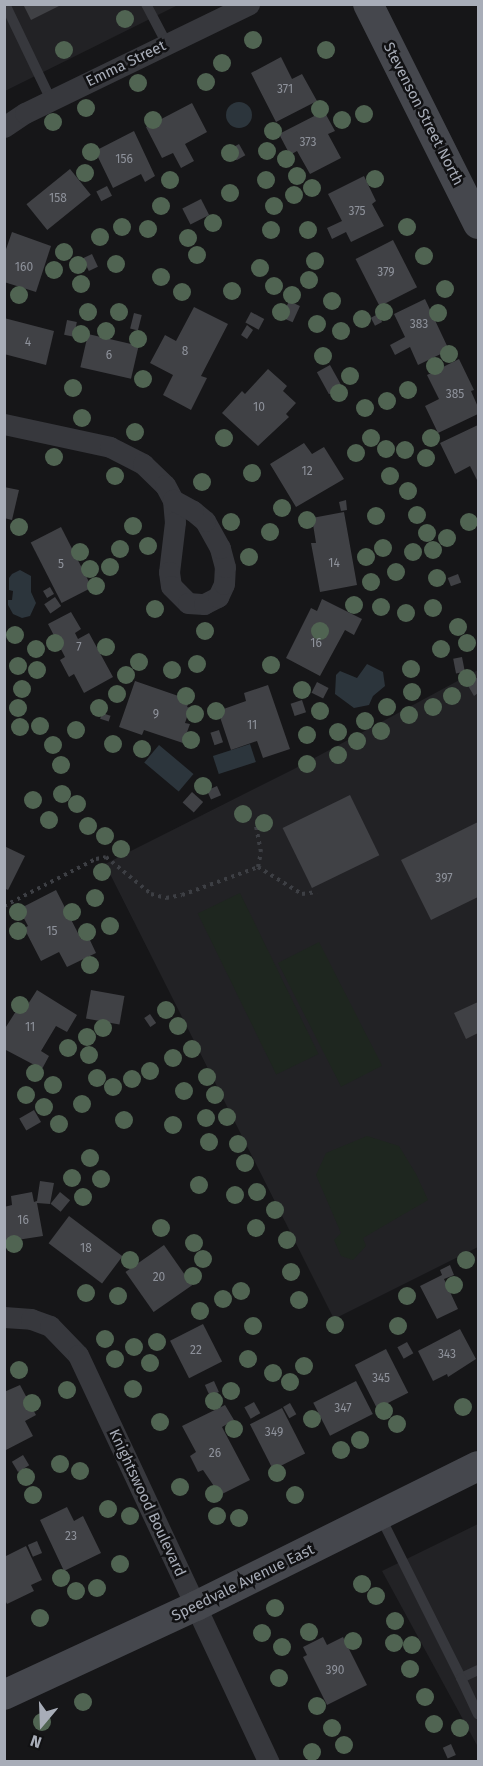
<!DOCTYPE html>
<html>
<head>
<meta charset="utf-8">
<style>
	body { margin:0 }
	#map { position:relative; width:483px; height:1766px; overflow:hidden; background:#161618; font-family:"Fira Sans",sans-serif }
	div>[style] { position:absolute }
	.built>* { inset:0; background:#222225 }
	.green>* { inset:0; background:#1e261f; transform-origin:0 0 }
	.water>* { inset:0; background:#2c353c; transform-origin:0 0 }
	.round { border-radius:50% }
	.building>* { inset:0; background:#404145; transform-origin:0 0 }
	.path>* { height:4px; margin-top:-2px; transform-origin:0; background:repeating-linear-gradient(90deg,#3d3f44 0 3px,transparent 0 7.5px) }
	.lane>* { height:10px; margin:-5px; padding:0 5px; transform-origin:5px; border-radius:5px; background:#37383d }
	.street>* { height:21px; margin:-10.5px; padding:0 10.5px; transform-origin:10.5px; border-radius:10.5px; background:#37383d }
	.secondary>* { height:30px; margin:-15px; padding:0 15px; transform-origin:15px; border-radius:15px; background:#45474d }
	.trees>* { width:18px; height:18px; margin:-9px; border-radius:50%; background:#506452 }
	span { translate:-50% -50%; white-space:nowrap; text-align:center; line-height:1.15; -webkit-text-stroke:5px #111113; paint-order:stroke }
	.number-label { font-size:12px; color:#8e929b }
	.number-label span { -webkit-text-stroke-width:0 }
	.street-label { font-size:15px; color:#a8adb8 }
	.frame { position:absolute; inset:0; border:6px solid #a8adb8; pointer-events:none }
	.north { position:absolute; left:12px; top:1694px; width:60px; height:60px; -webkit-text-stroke:4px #111113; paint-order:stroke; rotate:199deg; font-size:16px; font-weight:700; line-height:24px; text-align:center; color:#a8adb8 }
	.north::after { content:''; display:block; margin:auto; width:21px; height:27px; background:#a8adb8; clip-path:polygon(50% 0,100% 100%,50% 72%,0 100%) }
</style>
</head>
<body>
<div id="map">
	<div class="built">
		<i style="clip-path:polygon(5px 5px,178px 5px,5px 91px)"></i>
		<i style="clip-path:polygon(478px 670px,478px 1247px,334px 1319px,105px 864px,294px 769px)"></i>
		<i style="clip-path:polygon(478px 1524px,478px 1747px,382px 1571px)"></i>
	</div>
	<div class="green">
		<i style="left:240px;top:893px;width:179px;height:47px;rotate:64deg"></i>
		<i style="left:319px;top:942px;width:139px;height:46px;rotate:63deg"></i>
		<i style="clip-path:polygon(367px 1136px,399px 1146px,416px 1174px,428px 1200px,363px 1238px,366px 1246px,353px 1260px,341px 1256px,334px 1240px,341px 1233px,316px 1175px,326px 1153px)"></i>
	</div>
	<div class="water">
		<i class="round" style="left:226px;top:102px;width:26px;height:26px"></i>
		<i style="clip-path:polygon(20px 570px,31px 576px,31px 592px,36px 603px,30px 616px,22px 618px,13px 614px,8px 605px,8px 600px,12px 600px,13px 591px,9px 590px,9px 578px,12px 574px)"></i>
		<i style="clip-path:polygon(367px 664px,383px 672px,385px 686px,373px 696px,369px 705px,354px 708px,335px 694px,336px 675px,340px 671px,357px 678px)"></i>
		<i style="left:250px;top:744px;width:19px;height:39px;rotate:72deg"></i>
		<i style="left:159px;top:745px;width:45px;height:23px;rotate:40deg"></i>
	</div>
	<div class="building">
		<i style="clip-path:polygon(23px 4px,63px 4px,31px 20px)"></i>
		<i style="clip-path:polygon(281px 57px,292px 79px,302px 74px,317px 101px,276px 122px,251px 73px)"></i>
		<i style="clip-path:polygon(192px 103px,207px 132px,185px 144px,194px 161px,181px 168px,173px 153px,162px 158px,146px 127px)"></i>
		<i style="clip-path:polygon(324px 111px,335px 131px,328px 134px,341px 158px,310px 174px,297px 151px,290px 155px,279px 134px)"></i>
		<i style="clip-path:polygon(134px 131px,155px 176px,145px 182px,141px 174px,113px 188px,95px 151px)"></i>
		<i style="left:239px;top:144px;width:13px;height:10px;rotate:61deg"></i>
		<i style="left:70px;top:169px;width:33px;height:56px;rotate:51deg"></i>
		<i style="clip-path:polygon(364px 176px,376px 201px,372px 204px,384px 226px,351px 242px,346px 232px,332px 239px,327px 228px,342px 221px,328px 194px)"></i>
		<i style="left:107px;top:186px;width:11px;height:12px;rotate:63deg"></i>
		<i style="left:201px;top:199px;width:18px;height:21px;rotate:63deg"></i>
		<i style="clip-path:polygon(12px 232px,51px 246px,36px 292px,4px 282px,4px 255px)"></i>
		<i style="left:393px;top:240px;width:53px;height:42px;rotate:63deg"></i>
		<i style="left:92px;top:254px;width:14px;height:10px;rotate:65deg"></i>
		<i style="clip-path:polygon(425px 299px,449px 350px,418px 365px,410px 347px,395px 355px,390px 345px,405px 337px,394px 314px)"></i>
		<i style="left:289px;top:301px;width:12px;height:18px;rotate:24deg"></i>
		<i style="clip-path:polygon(194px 307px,228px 324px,201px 376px,207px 378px,191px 410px,163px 395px,173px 375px,150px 363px,165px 335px,176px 341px)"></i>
		<i style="left:251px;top:312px;width:15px;height:12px;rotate:28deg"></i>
		<i style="left:134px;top:313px;width:8px;height:16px;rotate:14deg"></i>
		<i style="left:378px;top:314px;width:9px;height:8px;rotate:63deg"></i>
		<i style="clip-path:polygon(4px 318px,54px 331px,46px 365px,4px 354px)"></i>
		<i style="left:67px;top:320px;width:10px;height:15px;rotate:11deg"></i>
		<i style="clip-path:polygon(247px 325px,253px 330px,247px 339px,241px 335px)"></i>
		<i style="left:88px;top:334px;width:52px;height:34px;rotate:13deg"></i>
		<i style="clip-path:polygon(459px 359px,474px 390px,471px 391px,478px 407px,478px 414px,438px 433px,425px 406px,439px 399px,427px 375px)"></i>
		<i style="left:330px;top:365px;width:25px;height:15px;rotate:61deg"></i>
		<i style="clip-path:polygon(268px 369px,287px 386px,283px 391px,296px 403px,286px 414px,289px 417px,258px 446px,222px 413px,242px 391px,245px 394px)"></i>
		<i style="clip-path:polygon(478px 425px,478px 482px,470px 466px,455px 474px,440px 443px)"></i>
		<i style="clip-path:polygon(304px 443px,312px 454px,324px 447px,344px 479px,296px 507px,270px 464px)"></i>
		<i style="clip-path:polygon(4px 487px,19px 490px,12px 520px,4px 518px)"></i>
		<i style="clip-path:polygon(346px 500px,347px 510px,341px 511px,339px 502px)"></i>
		<i style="clip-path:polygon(344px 512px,357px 585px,320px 592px,311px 543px,316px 543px,312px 518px)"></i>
		<i style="left:61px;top:527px;width:68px;height:34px;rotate:63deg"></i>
		<i style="left:458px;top:574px;width:9px;height:11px;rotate:69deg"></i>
		<i style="left:50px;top:587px;width:8px;height:8px;rotate:60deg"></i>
		<i style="left:55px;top:597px;width:11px;height:13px;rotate:56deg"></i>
		<i style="clip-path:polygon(322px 599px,362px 619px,354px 635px,345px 630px,320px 676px,286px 658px,311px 608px,317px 611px)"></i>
		<i style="clip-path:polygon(71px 612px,81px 629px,75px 633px,78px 639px,89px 633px,113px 677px,84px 693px,74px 674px,69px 677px,60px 660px,65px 657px,48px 624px)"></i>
		<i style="left:462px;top:657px;width:15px;height:9px;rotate:79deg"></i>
		<i style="clip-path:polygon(478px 677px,478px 693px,474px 696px,467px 684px)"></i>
		<i style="clip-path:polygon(135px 681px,190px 700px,187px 707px,190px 708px,185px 723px,190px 724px,183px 743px,144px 730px,142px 735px,119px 727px)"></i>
		<i style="left:317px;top:682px;width:13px;height:12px;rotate:27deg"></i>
		<i style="clip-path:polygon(268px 685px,290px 749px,263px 758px,257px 741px,231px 750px,218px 711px,246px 701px,244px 693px)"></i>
		<i style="left:302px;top:700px;width:13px;height:12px;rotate:72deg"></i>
		<i style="left:102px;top:713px;width:9px;height:6px;rotate:18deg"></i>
		<i style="left:219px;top:730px;width:13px;height:9px;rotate:72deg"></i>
		<i style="left:217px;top:786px;width:10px;height:11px;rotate:66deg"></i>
		<i style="left:192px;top:792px;width:15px;height:14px;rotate:42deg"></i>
		<i style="left:350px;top:795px;width:67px;height:75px;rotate:64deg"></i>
		<i style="clip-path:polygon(478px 822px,478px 897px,431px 920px,401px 860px)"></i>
		<i style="clip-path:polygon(4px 846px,25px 856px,8px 890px,4px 888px)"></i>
		<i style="clip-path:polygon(56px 890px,81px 939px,88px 936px,96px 953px,67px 967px,59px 952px,41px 961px,24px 928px,28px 926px,19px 909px)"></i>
		<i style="clip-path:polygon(37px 990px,77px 1015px,67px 1032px,56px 1026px,41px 1051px,49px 1056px,42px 1069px,4px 1049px,4px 1030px,18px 1008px,23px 1012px)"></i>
		<i style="left:91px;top:990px;width:34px;height:29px;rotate:10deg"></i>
		<i style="clip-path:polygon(478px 1002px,478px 1033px,466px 1039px,454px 1013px)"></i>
		<i style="left:150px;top:1014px;width:11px;height:7px;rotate:56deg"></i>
		<i style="left:34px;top:1110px;width:14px;height:17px;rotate:60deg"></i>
		<i style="clip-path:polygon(40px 1181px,54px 1183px,50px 1204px,37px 1203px,43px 1236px,4px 1242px,4px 1207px,12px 1205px,11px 1196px,32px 1192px,34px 1202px,37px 1201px)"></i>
		<i style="left:60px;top:1192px;width:13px;height:15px;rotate:39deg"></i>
		<i style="left:69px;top:1216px;width:67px;height:34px;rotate:37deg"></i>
		<i style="left:164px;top:1245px;width:49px;height:47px;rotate:55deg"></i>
		<i style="clip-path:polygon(450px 1265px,454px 1275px,444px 1279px,458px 1309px,437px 1319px,420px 1286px,442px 1275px,440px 1270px)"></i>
		<i style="left:203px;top:1324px;width:42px;height:37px;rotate:63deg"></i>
		<i style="clip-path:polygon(460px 1329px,476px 1359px,448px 1377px,447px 1374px,433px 1381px,418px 1351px)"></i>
		<i style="left:407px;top:1342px;width:13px;height:11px;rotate:61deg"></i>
		<i style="left:386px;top:1349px;width:49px;height:35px;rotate:63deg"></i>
		<i style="left:214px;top:1381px;width:12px;height:10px;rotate:66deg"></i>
		<i style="left:356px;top:1381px;width:37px;height:48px;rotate:63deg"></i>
		<i style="clip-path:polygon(20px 1385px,36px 1415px,25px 1421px,33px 1436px,4px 1451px,4px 1392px)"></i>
		<i style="left:254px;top:1402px;width:13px;height:11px;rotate:61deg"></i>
		<i style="left:290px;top:1403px;width:13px;height:8px;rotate:61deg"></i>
		<i style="clip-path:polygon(225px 1405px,234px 1420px,222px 1427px,250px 1480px,220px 1495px,203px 1470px,198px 1472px,190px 1456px,196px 1452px,182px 1426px)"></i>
		<i style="left:282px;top:1408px;width:51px;height:36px;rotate:63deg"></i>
		<i style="left:23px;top:1455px;width:12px;height:13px;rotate:59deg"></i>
		<i style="clip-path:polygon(67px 1507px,74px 1521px,83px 1516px,101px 1553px,64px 1571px,40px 1520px)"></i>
		<i style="left:37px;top:1541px;width:13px;height:10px;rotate:67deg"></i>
		<i style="clip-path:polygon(26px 1546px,42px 1580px,31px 1585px,34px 1591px,7px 1604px,4px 1598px,4px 1557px)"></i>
		<i style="clip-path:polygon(323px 1637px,327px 1645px,343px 1637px,367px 1685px,327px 1705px,303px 1657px,307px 1655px,303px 1647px)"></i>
		<i style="left:451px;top:1744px;width:12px;height:9px;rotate:66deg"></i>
	</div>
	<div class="path">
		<i style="left:258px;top:867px;width:52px;rotate:31.5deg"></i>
		<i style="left:302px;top:894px;width:15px;rotate:-8deg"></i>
		<i style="left:4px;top:906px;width:103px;rotate:-27.1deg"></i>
		<i style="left:96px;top:859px;width:10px;rotate:-11deg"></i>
		<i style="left:106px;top:857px;width:58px;rotate:39.4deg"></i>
		<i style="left:151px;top:894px;width:16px;rotate:15deg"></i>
		<i style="left:166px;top:898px;width:16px;rotate:-11deg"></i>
		<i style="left:182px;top:895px;width:81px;rotate:-20.2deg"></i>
		<i style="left:258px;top:867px;width:15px;rotate:-79deg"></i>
		<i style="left:261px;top:852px;width:26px;rotate:-101deg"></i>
	</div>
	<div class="lane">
		<i style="left:5px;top:4px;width:106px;rotate:64.4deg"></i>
		<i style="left:146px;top:4px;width:45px;rotate:62.3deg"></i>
		<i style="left:380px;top:1516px;width:181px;rotate:63.4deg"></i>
		<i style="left:461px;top:1678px;width:19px;rotate:-25deg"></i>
		<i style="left:461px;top:1678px;width:40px;rotate:65deg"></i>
	</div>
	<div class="street">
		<i style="left:4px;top:127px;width:25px;rotate:-34deg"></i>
		<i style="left:25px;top:113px;width:249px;rotate:-25.9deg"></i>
		<i style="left:4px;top:424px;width:108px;rotate:12.2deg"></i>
		<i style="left:110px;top:447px;width:37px;rotate:27deg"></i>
		<i style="left:143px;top:464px;width:30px;rotate:44deg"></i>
		<i style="left:165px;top:485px;width:17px;rotate:62deg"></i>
		<i style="left:173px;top:500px;width:22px;rotate:85deg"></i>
		<i style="left:175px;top:522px;width:50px;rotate:96.8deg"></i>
		<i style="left:169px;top:572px;width:14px;rotate:82deg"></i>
		<i style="left:171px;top:586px;width:24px;rotate:45deg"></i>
		<i style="left:188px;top:603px;width:16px;rotate:4deg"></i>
		<i style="left:204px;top:604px;width:16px;rotate:-27deg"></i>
		<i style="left:218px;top:597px;width:14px;rotate:-65deg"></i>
		<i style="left:224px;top:584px;width:17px;rotate:-87deg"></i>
		<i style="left:225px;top:567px;width:20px;rotate:-105deg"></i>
		<i style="left:220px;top:548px;width:31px;rotate:-119deg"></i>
		<i style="left:205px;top:521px;width:16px;rotate:-140deg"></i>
		<i style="left:193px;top:511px;width:23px;rotate:-151deg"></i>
		<i style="left:4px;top:1317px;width:27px;rotate:4deg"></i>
		<i style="left:31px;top:1319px;width:20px;rotate:20deg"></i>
		<i style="left:50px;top:1326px;width:40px;rotate:46deg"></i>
		<i style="left:78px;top:1355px;width:450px;rotate:64.9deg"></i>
	</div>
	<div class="secondary">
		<i style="left:368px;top:4px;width:246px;rotate:63.4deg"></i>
		<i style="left:4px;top:1695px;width:212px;rotate:-24.9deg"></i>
		<i style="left:196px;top:1606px;width:315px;rotate:-26.4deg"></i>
	</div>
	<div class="trees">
		<i style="left:125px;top:19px"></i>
		<i style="left:253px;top:40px"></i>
		<i style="left:64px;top:50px"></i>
		<i style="left:326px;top:50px"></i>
		<i style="left:222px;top:63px"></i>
		<i style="left:206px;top:82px"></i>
		<i style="left:138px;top:83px"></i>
		<i style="left:86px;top:108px"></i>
		<i style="left:320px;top:109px"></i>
		<i style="left:364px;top:114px"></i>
		<i style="left:153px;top:120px"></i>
		<i style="left:342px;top:120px"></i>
		<i style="left:53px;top:122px"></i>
		<i style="left:273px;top:131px"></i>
		<i style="left:267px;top:151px"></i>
		<i style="left:91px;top:152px"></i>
		<i style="left:230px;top:153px"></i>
		<i style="left:286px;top:159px"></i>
		<i style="left:85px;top:173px"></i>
		<i style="left:297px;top:176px"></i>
		<i style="left:375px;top:179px"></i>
		<i style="left:170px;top:180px"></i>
		<i style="left:266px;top:180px"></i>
		<i style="left:312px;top:188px"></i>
		<i style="left:230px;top:193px"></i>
		<i style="left:294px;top:195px"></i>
		<i style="left:161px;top:206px"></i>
		<i style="left:274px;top:206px"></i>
		<i style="left:213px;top:223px"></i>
		<i style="left:122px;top:227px"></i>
		<i style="left:407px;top:227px"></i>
		<i style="left:148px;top:229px"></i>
		<i style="left:271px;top:230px"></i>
		<i style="left:308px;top:230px"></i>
		<i style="left:100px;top:237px"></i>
		<i style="left:188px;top:238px"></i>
		<i style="left:64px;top:252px"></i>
		<i style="left:197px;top:255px"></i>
		<i style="left:424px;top:256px"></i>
		<i style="left:315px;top:261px"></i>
		<i style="left:116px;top:264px"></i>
		<i style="left:78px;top:265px"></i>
		<i style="left:260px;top:268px"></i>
		<i style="left:54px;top:270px"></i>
		<i style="left:161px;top:277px"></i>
		<i style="left:309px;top:280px"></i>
		<i style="left:81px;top:284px"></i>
		<i style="left:274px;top:286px"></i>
		<i style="left:445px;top:289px"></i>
		<i style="left:232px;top:291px"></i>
		<i style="left:182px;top:292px"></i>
		<i style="left:19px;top:295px"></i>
		<i style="left:292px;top:295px"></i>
		<i style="left:332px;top:301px"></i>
		<i style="left:88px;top:312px"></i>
		<i style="left:119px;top:312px"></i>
		<i style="left:281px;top:312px"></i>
		<i style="left:384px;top:312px"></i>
		<i style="left:438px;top:313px"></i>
		<i style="left:362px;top:319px"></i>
		<i style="left:317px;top:324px"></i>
		<i style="left:106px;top:331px"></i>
		<i style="left:341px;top:331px"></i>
		<i style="left:81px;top:334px"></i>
		<i style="left:138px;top:339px"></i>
		<i style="left:449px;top:354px"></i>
		<i style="left:323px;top:356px"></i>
		<i style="left:435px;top:366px"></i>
		<i style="left:350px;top:376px"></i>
		<i style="left:143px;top:379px"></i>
		<i style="left:73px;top:388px"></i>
		<i style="left:408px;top:390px"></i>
		<i style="left:339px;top:393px"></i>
		<i style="left:387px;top:401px"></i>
		<i style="left:365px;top:408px"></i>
		<i style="left:82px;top:418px"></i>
		<i style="left:135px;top:432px"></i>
		<i style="left:224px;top:438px"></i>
		<i style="left:371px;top:438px"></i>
		<i style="left:431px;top:438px"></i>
		<i style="left:386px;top:449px"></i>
		<i style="left:405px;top:450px"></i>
		<i style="left:356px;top:453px"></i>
		<i style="left:54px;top:457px"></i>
		<i style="left:426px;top:458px"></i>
		<i style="left:252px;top:473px"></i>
		<i style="left:115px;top:476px"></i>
		<i style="left:390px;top:476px"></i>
		<i style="left:202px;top:482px"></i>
		<i style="left:408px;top:491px"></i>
		<i style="left:282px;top:508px"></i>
		<i style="left:417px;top:515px"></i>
		<i style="left:376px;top:516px"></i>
		<i style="left:307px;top:520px"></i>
		<i style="left:231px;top:522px"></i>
		<i style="left:469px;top:522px"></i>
		<i style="left:133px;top:526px"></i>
		<i style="left:19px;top:527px"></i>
		<i style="left:270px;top:532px"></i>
		<i style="left:427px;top:533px"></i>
		<i style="left:447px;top:538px"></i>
		<i style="left:148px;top:546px"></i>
		<i style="left:383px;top:548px"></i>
		<i style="left:120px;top:549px"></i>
		<i style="left:433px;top:550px"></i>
		<i style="left:80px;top:552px"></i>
		<i style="left:413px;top:552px"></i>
		<i style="left:249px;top:557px"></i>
		<i style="left:366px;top:557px"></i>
		<i style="left:110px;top:567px"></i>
		<i style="left:90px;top:569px"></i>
		<i style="left:396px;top:572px"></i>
		<i style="left:437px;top:578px"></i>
		<i style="left:371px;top:582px"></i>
		<i style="left:96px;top:586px"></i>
		<i style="left:354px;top:605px"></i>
		<i style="left:381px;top:607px"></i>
		<i style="left:433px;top:608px"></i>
		<i style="left:155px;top:609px"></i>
		<i style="left:406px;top:613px"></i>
		<i style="left:458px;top:627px"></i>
		<i style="left:205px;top:631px"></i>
		<i style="left:320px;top:631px"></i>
		<i style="left:15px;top:635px"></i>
		<i style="left:55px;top:643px"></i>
		<i style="left:467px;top:643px"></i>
		<i style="left:106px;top:647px"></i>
		<i style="left:36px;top:649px"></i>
		<i style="left:441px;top:649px"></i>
		<i style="left:139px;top:662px"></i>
		<i style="left:197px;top:664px"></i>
		<i style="left:271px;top:665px"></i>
		<i style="left:18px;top:666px"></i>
		<i style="left:411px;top:669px"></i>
		<i style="left:37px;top:670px"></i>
		<i style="left:172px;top:670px"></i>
		<i style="left:126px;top:675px"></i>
		<i style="left:467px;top:678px"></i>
		<i style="left:22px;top:689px"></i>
		<i style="left:302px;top:690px"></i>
		<i style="left:412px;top:692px"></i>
		<i style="left:117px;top:694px"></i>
		<i style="left:186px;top:696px"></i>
		<i style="left:452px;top:696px"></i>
		<i style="left:387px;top:707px"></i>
		<i style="left:433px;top:707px"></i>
		<i style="left:18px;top:708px"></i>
		<i style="left:99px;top:708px"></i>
		<i style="left:216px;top:711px"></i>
		<i style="left:320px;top:711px"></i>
		<i style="left:195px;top:714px"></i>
		<i style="left:409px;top:715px"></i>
		<i style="left:365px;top:721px"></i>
		<i style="left:40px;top:726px"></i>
		<i style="left:20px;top:727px"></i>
		<i style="left:76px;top:730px"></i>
		<i style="left:381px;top:731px"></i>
		<i style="left:338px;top:732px"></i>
		<i style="left:307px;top:735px"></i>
		<i style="left:191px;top:740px"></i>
		<i style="left:357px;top:741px"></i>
		<i style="left:113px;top:744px"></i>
		<i style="left:53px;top:745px"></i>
		<i style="left:142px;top:749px"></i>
		<i style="left:338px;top:755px"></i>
		<i style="left:307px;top:764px"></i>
		<i style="left:61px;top:765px"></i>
		<i style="left:203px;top:786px"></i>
		<i style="left:62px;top:794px"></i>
		<i style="left:33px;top:800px"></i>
		<i style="left:77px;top:804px"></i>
		<i style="left:243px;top:814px"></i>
		<i style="left:49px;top:820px"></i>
		<i style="left:264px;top:823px"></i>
		<i style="left:88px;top:826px"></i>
		<i style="left:105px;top:836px"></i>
		<i style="left:121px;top:849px"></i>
		<i style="left:102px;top:872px"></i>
		<i style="left:95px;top:898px"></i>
		<i style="left:18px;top:912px"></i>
		<i style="left:72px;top:912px"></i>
		<i style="left:110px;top:926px"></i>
		<i style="left:18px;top:931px"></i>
		<i style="left:87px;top:932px"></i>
		<i style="left:90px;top:965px"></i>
		<i style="left:20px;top:1005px"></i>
		<i style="left:166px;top:1010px"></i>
		<i style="left:178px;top:1026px"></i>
		<i style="left:103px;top:1028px"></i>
		<i style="left:87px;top:1037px"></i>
		<i style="left:68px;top:1048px"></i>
		<i style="left:192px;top:1049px"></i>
		<i style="left:89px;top:1055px"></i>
		<i style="left:173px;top:1058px"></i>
		<i style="left:150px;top:1071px"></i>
		<i style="left:35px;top:1073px"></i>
		<i style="left:207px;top:1077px"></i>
		<i style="left:97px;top:1078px"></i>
		<i style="left:132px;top:1079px"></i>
		<i style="left:53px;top:1085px"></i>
		<i style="left:113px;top:1087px"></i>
		<i style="left:184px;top:1091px"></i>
		<i style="left:26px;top:1095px"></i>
		<i style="left:215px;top:1095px"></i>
		<i style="left:82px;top:1104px"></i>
		<i style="left:44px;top:1107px"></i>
		<i style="left:227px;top:1117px"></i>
		<i style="left:206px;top:1118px"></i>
		<i style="left:124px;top:1120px"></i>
		<i style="left:59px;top:1124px"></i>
		<i style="left:173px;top:1125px"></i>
		<i style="left:209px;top:1142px"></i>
		<i style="left:238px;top:1144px"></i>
		<i style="left:90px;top:1158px"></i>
		<i style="left:245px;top:1163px"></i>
		<i style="left:72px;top:1178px"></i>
		<i style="left:101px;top:1179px"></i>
		<i style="left:199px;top:1185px"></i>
		<i style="left:257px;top:1192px"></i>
		<i style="left:235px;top:1195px"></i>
		<i style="left:83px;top:1197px"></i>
		<i style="left:275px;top:1210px"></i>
		<i style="left:161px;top:1228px"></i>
		<i style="left:256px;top:1228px"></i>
		<i style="left:287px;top:1240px"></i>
		<i style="left:194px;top:1243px"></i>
		<i style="left:14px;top:1244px"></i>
		<i style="left:203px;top:1259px"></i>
		<i style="left:130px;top:1260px"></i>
		<i style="left:466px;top:1260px"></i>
		<i style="left:291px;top:1272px"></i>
		<i style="left:193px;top:1276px"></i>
		<i style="left:454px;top:1285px"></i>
		<i style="left:241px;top:1291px"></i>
		<i style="left:86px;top:1293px"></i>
		<i style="left:118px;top:1296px"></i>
		<i style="left:407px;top:1296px"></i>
		<i style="left:223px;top:1299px"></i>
		<i style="left:299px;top:1300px"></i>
		<i style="left:200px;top:1311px"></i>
		<i style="left:335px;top:1325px"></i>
		<i style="left:253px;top:1326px"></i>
		<i style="left:398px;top:1326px"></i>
		<i style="left:105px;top:1339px"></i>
		<i style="left:157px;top:1342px"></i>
		<i style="left:134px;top:1347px"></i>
		<i style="left:115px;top:1359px"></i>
		<i style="left:248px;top:1359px"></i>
		<i style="left:150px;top:1363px"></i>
		<i style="left:304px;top:1366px"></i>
		<i style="left:19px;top:1370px"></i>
		<i style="left:273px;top:1373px"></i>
		<i style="left:290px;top:1382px"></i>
		<i style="left:133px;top:1389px"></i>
		<i style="left:67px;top:1390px"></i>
		<i style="left:231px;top:1391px"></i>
		<i style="left:214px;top:1401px"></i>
		<i style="left:32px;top:1403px"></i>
		<i style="left:463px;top:1407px"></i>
		<i style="left:384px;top:1411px"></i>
		<i style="left:312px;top:1419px"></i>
		<i style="left:160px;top:1422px"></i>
		<i style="left:397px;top:1424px"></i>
		<i style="left:234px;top:1429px"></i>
		<i style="left:360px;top:1440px"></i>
		<i style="left:341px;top:1450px"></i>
		<i style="left:60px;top:1464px"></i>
		<i style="left:80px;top:1471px"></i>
		<i style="left:277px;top:1473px"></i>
		<i style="left:26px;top:1477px"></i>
		<i style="left:180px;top:1487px"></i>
		<i style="left:214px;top:1494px"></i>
		<i style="left:33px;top:1495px"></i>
		<i style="left:295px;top:1495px"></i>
		<i style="left:108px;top:1509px"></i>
		<i style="left:130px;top:1516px"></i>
		<i style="left:217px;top:1516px"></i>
		<i style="left:239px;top:1518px"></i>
		<i style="left:120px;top:1564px"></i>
		<i style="left:61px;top:1578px"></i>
		<i style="left:362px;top:1584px"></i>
		<i style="left:97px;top:1588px"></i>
		<i style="left:76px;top:1591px"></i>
		<i style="left:376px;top:1596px"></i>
		<i style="left:275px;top:1608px"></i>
		<i style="left:40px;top:1618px"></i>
		<i style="left:395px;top:1621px"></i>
		<i style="left:309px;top:1632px"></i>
		<i style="left:262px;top:1633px"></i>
		<i style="left:353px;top:1641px"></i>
		<i style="left:394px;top:1643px"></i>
		<i style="left:412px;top:1645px"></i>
		<i style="left:282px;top:1647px"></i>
		<i style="left:410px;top:1669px"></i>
		<i style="left:279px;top:1678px"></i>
		<i style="left:425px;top:1697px"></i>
		<i style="left:83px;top:1702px"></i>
		<i style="left:317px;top:1706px"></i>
		<i style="left:42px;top:1722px"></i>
		<i style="left:434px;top:1724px"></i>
		<i style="left:332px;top:1728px"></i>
		<i style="left:460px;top:1728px"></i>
		<i style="left:344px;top:1745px"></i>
		<i style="left:312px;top:1752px"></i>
	</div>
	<div class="number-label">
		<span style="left:285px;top:90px">371</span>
		<span style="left:308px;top:143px">373</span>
		<span style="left:124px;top:160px">156</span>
		<span style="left:58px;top:199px">158</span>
		<span style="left:357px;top:212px">375</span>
		<span style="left:24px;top:268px">160</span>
		<span style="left:386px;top:273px">379</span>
		<span style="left:419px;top:325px">383</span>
		<span style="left:28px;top:343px">4</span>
		<span style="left:185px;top:352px">8</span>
		<span style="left:109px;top:356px">6</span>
		<span style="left:455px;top:395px">385</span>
		<span style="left:259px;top:408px">10</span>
		<span style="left:307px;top:472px">12</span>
		<span style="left:334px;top:564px">14</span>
		<span style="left:61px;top:565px">5</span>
		<span style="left:316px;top:644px">16</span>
		<span style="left:79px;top:648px">7</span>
		<span style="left:156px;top:715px">9</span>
		<span style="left:252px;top:726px">11</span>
		<span style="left:444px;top:879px">397</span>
		<span style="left:52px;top:932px">15</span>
		<span style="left:30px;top:1028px">11</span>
		<span style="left:23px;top:1221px">16</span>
		<span style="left:86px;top:1249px">18</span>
		<span style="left:159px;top:1278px">20</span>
		<span style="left:196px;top:1351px">22</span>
		<span style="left:447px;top:1355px">343</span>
		<span style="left:381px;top:1379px">345</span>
		<span style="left:343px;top:1409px">347</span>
		<span style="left:274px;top:1433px">349</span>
		<span style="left:215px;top:1454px">26</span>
		<span style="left:71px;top:1537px">23</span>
		<span style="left:335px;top:1671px">390</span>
	</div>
	<div class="street-label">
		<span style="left:126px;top:64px;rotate:-26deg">Emma Street</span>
		<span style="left:423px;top:114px;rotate:63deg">Stevenson Street North</span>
		<span style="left:147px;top:1503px;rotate:65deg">Knightswood Boulevard</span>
		<span style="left:243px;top:1583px;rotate:-26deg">Speedvale Avenue East</span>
	</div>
	<div class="frame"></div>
	<div class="north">N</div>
</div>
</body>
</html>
